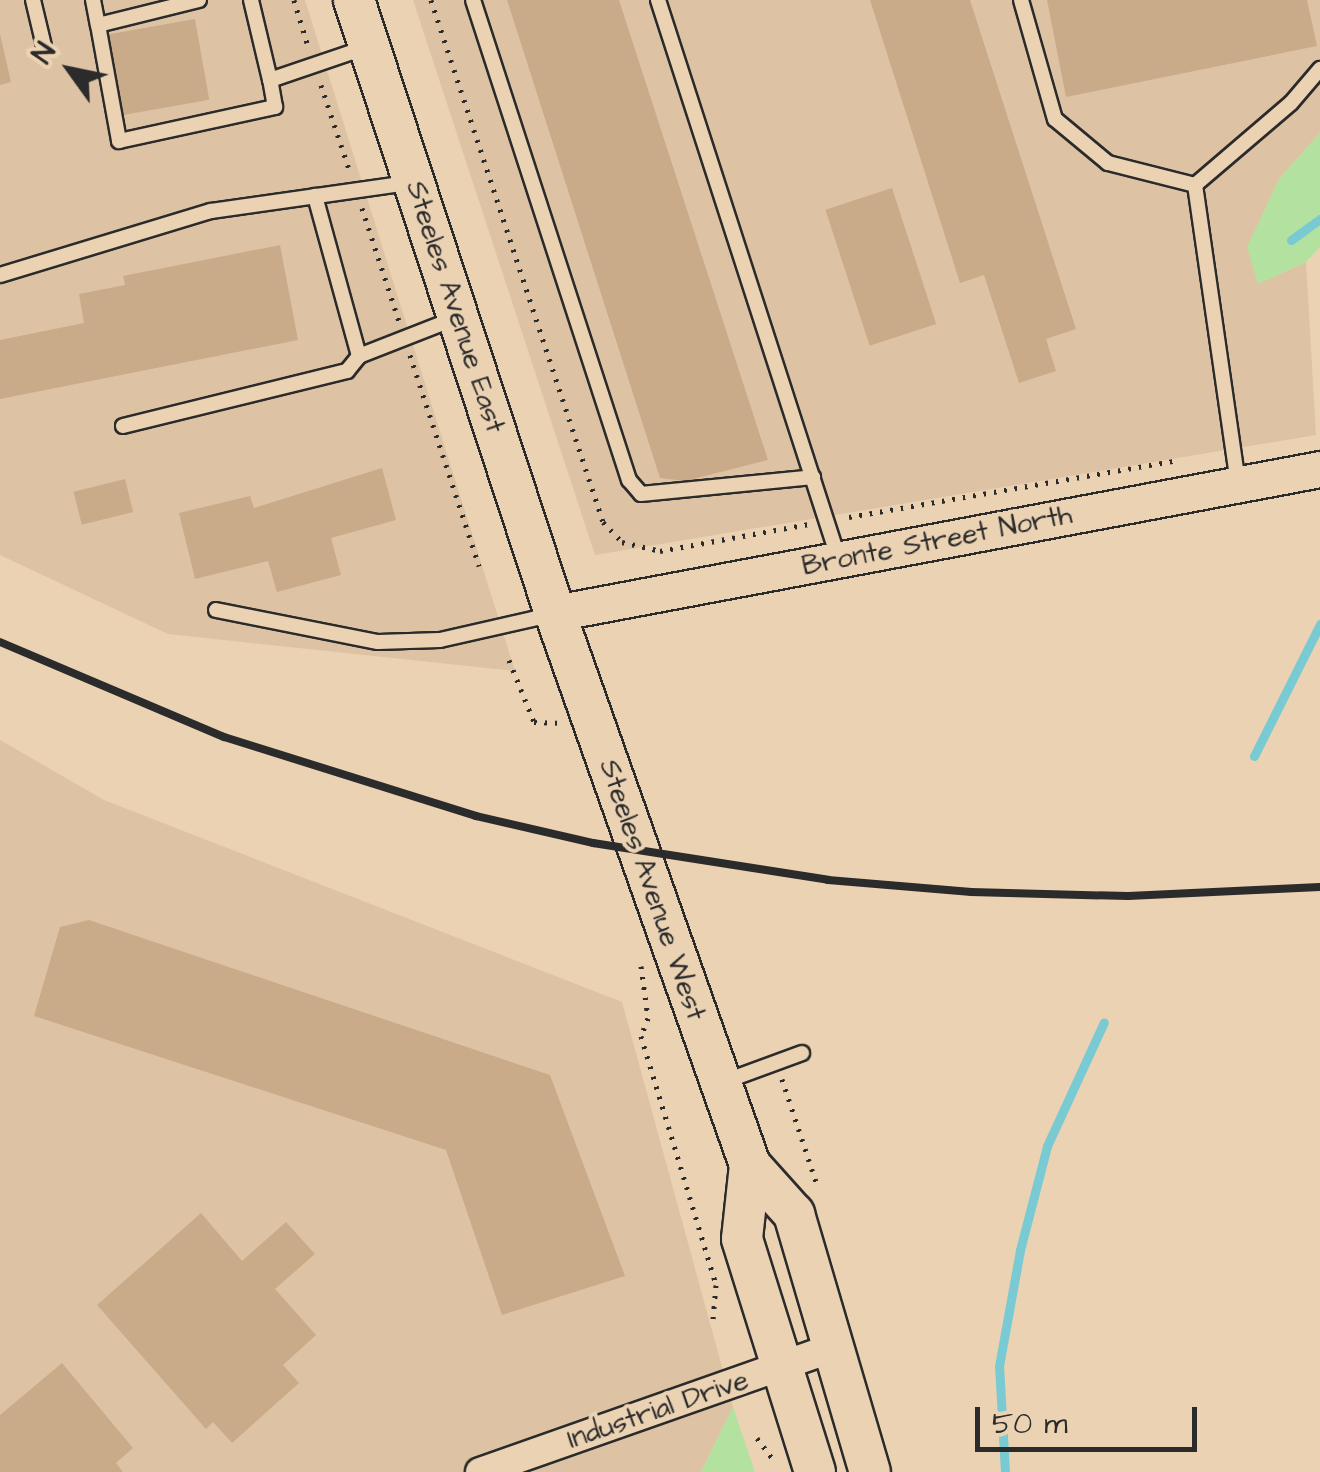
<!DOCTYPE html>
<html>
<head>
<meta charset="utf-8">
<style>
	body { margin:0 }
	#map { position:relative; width:1320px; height:1472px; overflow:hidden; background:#ebd2b3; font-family:"Architects Daughter",sans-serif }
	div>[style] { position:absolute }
	.built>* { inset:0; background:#ddc3a4 }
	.green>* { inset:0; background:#b3e1a0 }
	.stream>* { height:9px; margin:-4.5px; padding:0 4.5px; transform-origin:4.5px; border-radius:4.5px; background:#79cad3 }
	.building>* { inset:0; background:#c9ab89; transform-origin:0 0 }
	.path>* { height:5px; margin-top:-2.5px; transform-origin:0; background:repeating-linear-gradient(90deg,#2b2b2b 0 2.5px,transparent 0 10.5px) }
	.roads { filter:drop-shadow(2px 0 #2b2b2b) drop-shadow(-2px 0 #2b2b2b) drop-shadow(0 2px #2b2b2b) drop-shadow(0 -2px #2b2b2b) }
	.service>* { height:14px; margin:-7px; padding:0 7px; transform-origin:7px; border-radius:7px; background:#ebd2b3 }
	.minor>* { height:28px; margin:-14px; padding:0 14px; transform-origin:14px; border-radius:14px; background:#ebd2b3 }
	.tertiary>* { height:35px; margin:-17.5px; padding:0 17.5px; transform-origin:17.5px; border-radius:17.5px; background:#ebd2b3 }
	.secondary>* { height:40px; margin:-20px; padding:0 20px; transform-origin:20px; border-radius:20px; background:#ebd2b3 }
	.rail>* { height:8px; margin:-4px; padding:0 4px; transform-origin:4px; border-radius:4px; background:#2b2b2b }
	span { translate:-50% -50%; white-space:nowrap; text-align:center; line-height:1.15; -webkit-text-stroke:8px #ebd2b3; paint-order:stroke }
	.street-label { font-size:28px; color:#2b2b2b }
	.north { position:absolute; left:20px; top:20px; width:100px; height:100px; -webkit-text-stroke:8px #ebd2b3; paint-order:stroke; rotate:303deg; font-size:28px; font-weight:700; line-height:40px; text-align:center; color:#2b2b2b }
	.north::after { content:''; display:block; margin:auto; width:35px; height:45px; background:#2b2b2b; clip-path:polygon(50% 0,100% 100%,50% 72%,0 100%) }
	.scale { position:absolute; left:975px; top:1407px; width:222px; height:45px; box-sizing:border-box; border:5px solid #2b2b2b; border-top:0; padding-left:12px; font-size:30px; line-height:35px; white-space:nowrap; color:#2b2b2b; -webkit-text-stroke:8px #ebd2b3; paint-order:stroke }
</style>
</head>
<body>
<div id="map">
	<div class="built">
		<i style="clip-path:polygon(0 0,305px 0,515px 671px,168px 634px,0 555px)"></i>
		<i style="clip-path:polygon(413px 0,1320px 0,1320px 133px,1279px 179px,1258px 284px,1306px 262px,1316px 435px,595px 555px)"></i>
		<i style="clip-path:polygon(0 740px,104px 800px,622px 1002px,733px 1407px,701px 1472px,0 1472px)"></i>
	</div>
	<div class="green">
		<i style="clip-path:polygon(1320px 133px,1320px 247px,1306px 262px,1258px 284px,1247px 247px,1279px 179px)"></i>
		<i style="clip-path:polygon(733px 1407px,755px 1472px,701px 1472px)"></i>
	</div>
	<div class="stream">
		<i style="left:1291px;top:240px;width:36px;rotate:-36deg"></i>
		<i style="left:1254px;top:756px;width:148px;rotate:-63.4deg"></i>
		<i style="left:1005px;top:1472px;width:106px;rotate:-93.2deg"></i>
		<i style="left:999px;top:1366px;width:118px;rotate:-79.7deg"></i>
		<i style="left:1020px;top:1250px;width:107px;rotate:-75.4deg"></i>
		<i style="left:1047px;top:1146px;width:136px;rotate:-65.3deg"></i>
	</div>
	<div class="building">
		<i style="clip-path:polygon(507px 0,619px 0,768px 460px,685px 481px,660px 478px)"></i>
		<i style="clip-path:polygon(870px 0,970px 0,1076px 329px,1046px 339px,1056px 371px,1019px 383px,984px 275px,960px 283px)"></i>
		<i style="clip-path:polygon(1047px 0,1307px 0,1317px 46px,1066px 97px)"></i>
		<i style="left:195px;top:19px;width:82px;height:90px;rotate:80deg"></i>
		<i style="clip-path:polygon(0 34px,11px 82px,0 85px)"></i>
		<i style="left:892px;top:188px;width:143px;height:70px;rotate:72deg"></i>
		<i style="clip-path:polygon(280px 245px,298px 340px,0 399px,0 340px,84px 323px,79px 294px,125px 285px,123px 276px)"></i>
		<i style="clip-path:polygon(382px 468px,396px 520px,331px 538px,341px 575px,277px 592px,268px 561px,195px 579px,179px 513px,250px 496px,254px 508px)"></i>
		<i style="left:125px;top:479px;width:34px;height:53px;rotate:76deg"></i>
		<i style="clip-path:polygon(89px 920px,550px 1075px,625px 1276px,502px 1315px,446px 1150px,34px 1016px,60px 927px)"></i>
		<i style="clip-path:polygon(201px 1213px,242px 1261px,286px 1222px,315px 1254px,275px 1289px,316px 1335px,283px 1365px,299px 1383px,232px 1443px,213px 1422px,206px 1429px,97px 1305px)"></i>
		<i style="clip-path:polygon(62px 1363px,133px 1448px,116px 1463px,123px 1472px,0 1472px,0 1415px)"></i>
	</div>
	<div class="path">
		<i style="left:294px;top:0;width:48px;rotate:73.1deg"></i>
		<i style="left:431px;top:0;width:550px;rotate:71.76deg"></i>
		<i style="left:603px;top:522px;width:28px;rotate:46deg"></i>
		<i style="left:622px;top:542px;width:39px;rotate:13deg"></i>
		<i style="left:660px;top:551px;width:150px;rotate:-10.3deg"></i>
		<i style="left:321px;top:85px;width:89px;rotate:71.6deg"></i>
		<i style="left:362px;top:208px;width:119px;rotate:71.9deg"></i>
		<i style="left:410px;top:355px;width:222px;rotate:71.9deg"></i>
		<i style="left:849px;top:517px;width:334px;rotate:-9.8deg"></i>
		<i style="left:509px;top:660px;width:67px;rotate:68deg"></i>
		<i style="left:534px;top:722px;width:23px;rotate:2deg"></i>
		<i style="left:641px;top:966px;width:52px;rotate:82.3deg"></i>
		<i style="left:648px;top:1018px;width:19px;rotate:111deg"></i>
		<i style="left:641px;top:1036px;width:260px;rotate:73.2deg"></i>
		<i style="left:716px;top:1285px;width:34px;rotate:95deg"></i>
		<i style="left:782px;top:1079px;width:115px;rotate:71.7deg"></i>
		<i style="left:757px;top:1438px;width:25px;rotate:53deg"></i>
	</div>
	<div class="roads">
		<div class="service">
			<i style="left:33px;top:0;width:47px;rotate:76.6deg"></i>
			<i style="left:93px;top:0;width:25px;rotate:79deg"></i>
			<i style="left:199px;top:0;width:104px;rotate:166.1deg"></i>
			<i style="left:98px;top:25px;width:118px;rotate:79.7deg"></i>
			<i style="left:119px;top:141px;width:160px;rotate:-12.3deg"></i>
			<i style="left:275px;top:107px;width:27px;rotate:-100deg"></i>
			<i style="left:251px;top:0;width:82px;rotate:76.6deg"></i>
			<i style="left:270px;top:80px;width:99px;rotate:-18.8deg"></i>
			<i style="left:473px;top:0;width:505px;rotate:72deg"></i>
			<i style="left:629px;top:480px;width:18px;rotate:49deg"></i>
			<i style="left:641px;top:494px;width:173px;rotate:-5.6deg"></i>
			<i style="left:658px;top:0;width:589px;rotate:72.09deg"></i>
			<i style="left:1021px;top:0;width:124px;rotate:74.1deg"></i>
			<i style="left:1055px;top:119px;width:69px;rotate:39.7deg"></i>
			<i style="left:1108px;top:163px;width:90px;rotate:14.2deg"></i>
			<i style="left:1195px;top:185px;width:301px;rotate:81.8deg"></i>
			<i style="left:1195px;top:185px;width:126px;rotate:-40.5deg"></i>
			<i style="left:1291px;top:103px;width:45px;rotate:-49.5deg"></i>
			<i style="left:0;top:275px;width:220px;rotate:-16.9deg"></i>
			<i style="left:211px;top:211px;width:199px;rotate:-8.1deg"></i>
			<i style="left:359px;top:356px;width:104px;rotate:-21.4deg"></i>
			<i style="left:123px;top:426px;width:231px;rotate:-13.8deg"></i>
			<i style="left:347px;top:371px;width:19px;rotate:-51deg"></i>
			<i style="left:359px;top:356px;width:166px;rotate:-105.4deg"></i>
			<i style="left:216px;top:610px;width:165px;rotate:11.2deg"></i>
			<i style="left:378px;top:642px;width:62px;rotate:-1.8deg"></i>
			<i style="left:440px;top:640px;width:117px;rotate:-12.8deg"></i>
			<i style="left:726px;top:1081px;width:81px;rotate:-20.2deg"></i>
		</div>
		<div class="minor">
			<i style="left:480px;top:1472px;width:376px;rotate:-19.4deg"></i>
		</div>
		<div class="tertiary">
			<i style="left:555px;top:613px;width:778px;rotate:-10.66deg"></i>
		</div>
		<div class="secondary">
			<i style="left:354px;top:0;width:645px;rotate:71.85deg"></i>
			<i style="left:555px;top:613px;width:585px;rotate:70.54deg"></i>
			<i style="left:750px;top:1165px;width:66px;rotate:48.1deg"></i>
			<i style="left:794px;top:1214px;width:269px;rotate:73.6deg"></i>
			<i style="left:750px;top:1165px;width:74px;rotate:96.2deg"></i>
			<i style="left:742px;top:1239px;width:244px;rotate:72.6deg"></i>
		</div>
	</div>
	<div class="rail">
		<i style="left:0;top:642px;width:243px;rotate:23deg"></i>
		<i style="left:224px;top:737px;width:264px;rotate:17.4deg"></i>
		<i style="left:476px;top:816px;width:120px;rotate:13deg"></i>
		<i style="left:593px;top:843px;width:238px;rotate:8.9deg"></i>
		<i style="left:828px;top:880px;width:144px;rotate:4.8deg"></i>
		<i style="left:971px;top:892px;width:157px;rotate:1.5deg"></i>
		<i style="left:1128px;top:896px;width:192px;rotate:-2.7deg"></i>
	</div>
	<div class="street-label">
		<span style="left:455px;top:307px;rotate:72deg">Steeles Avenue East</span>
		<span style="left:937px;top:541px;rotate:-11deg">Bronte Street North</span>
		<span style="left:652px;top:890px;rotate:71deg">Steeles Avenue West</span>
		<span style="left:658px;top:1410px;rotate:-19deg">Industrial Drive</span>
	</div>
	<div class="north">N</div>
	<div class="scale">50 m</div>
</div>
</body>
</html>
